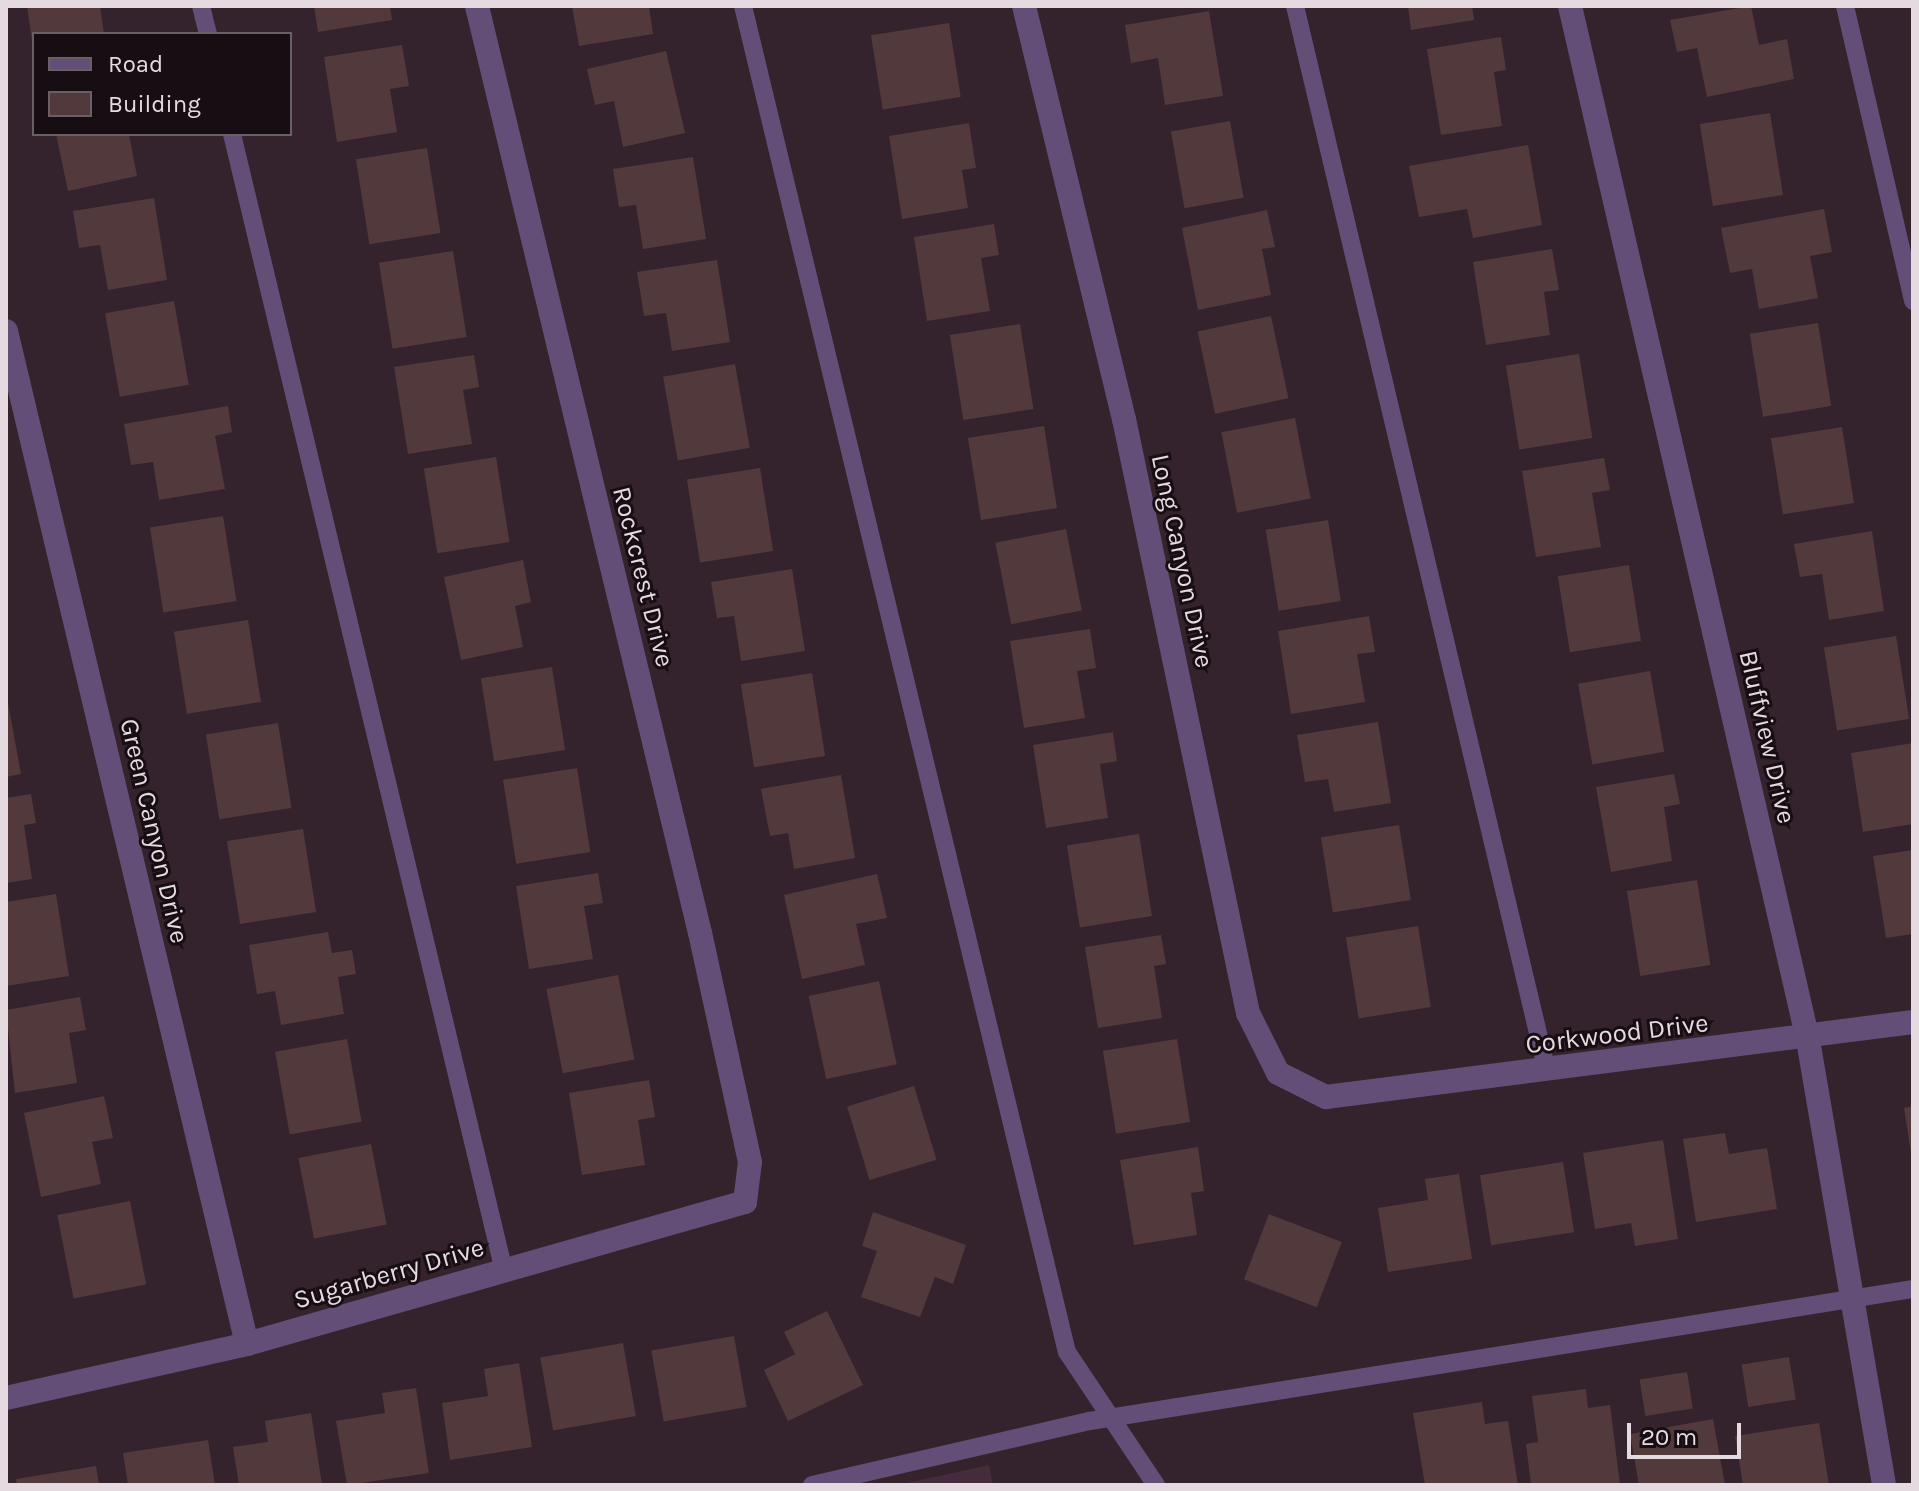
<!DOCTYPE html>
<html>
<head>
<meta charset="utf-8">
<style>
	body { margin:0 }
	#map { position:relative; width:1919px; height:1491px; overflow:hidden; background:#34222d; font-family:Karla,sans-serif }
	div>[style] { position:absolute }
	.built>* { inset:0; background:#432c3b }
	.building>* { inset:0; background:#523a3c; transform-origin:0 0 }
	.service>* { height:18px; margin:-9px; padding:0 9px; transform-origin:9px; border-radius:9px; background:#624e77 }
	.minor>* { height:24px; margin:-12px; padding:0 12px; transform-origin:12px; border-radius:12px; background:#624e77 }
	span { translate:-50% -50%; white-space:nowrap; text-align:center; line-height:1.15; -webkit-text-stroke:6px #160e13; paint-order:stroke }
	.street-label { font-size:26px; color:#e6dae1 }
	.frame { position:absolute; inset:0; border:8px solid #e6dae1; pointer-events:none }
	.legend { position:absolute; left:32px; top:32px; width:260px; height:104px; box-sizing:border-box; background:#160e13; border:2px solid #696065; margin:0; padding:10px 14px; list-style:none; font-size:24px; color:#e6dae1 }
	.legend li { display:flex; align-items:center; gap:16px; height:40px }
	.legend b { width:40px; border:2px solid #696065 }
	.scale { position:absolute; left:1627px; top:1423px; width:114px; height:36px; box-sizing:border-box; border:4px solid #e6dae1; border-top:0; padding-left:10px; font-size:24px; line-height:28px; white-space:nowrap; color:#e6dae1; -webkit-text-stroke:6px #160e13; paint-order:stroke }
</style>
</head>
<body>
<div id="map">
	<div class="built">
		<i style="clip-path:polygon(989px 1465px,993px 1485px,897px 1485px)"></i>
	</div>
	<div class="building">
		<i style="clip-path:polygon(27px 6px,100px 6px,104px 34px,34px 34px,32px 41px)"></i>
		<i style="clip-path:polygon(314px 6px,390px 6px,392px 20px,318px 32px)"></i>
		<i style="clip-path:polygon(572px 6px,649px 6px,653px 34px,579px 46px)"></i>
		<i style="clip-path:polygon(1408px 6px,1472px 6px,1474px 20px,1411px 30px)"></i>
		<i style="clip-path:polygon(1751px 6px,1759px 45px,1787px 39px,1794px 79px,1707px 97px,1697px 48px,1677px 52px,1670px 20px)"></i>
		<i style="clip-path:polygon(1209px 11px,1223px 96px,1165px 105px,1158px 58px,1131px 63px,1125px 25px)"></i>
		<i style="left:949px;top:23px;width:75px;height:79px;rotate:81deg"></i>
		<i style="clip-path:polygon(1501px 37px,1506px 70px,1494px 72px,1502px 126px,1441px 135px,1427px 49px)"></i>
		<i style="clip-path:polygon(402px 45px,409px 86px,390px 89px,397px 132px,337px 142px,324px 57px)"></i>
		<i style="clip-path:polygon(666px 51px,685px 133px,623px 147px,614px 101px,595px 105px,587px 69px)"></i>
		<i style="left:1770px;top:113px;width:83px;height:71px;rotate:81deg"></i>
		<i style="left:1230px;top:121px;width:78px;height:60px;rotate:80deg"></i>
		<i style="clip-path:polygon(969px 123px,976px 168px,962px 170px,968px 208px,902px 219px,889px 136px)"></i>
		<i style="clip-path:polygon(56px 134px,129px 134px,137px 176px,68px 191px)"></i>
		<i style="clip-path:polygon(1528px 145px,1542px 225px,1473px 238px,1467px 209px,1419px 217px,1409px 166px)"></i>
		<i style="left:427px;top:148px;width:86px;height:72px;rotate:81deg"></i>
		<i style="clip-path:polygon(693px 157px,706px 239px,643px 249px,636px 205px,619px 207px,613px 169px)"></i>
		<i style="clip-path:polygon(154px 198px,167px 280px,108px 290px,100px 245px,79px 248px,73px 211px)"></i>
		<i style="clip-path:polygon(1824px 209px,1832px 252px,1810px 256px,1818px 298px,1759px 309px,1752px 269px,1730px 273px,1721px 228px)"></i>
		<i style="clip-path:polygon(1267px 210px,1275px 247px,1262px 249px,1271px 295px,1198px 310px,1182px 228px)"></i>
		<i style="clip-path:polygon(994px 224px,999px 255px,981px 258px,990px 311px,927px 321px,914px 237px)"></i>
		<i style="clip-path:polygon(1552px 249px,1559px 290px,1544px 292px,1550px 335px,1486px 345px,1473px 262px)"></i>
		<i style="left:453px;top:251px;width:87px;height:75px;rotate:81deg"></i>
		<i style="clip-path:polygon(717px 260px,730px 342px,672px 351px,666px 313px,644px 316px,637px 272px)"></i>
		<i style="left:174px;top:301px;width:85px;height:70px;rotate:80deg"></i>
		<i style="left:1271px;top:316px;width:84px;height:75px;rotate:78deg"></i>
		<i style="left:1818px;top:323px;width:84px;height:69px;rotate:81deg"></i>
		<i style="left:1020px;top:324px;width:86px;height:71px;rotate:81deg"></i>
		<i style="left:1579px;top:354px;width:85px;height:74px;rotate:81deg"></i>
		<i style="clip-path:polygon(474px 355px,479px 387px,463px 390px,472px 444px,408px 454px,394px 367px)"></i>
		<i style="left:735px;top:364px;width:85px;height:73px;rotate:80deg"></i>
		<i style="clip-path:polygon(228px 406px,232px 432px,215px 436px,225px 489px,159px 500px,153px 462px,131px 465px,124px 424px)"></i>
		<i style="left:1295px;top:418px;width:82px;height:75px;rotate:79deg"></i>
		<i style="left:1044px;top:426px;width:83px;height:77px;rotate:81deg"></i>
		<i style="left:1842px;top:427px;width:77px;height:72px;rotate:81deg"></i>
		<i style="left:496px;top:457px;width:86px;height:73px;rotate:81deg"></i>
		<i style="clip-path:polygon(1604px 458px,1610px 490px,1592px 493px,1601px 547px,1536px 557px,1522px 471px)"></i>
		<i style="left:760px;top:468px;width:84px;height:74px;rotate:81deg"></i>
		<i style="left:223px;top:516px;width:86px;height:74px;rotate:81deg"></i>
		<i style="left:1328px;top:520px;width:82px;height:63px;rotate:81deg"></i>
		<i style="left:1066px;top:529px;width:83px;height:72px;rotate:79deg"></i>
		<i style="clip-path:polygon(1872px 531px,1884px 611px,1829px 620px,1822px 574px,1800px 577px,1794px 544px)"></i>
		<i style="clip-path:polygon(523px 560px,531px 602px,515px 606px,523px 647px,461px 660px,444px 577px)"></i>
		<i style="left:1629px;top:565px;width:77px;height:72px;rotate:81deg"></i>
		<i style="clip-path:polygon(792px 569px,805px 651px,741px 661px,734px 616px,717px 618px,711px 582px)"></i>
		<i style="clip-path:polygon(1369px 616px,1375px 652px,1357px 654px,1365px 702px,1291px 714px,1278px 631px)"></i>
		<i style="left:248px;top:620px;width:83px;height:75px;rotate:81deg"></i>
		<i style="clip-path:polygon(1090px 629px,1096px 668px,1077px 671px,1085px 718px,1024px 728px,1010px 641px)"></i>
		<i style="left:1896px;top:636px;width:84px;height:73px;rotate:81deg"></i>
		<i style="left:552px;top:667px;width:84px;height:72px;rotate:81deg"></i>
		<i style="left:1650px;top:671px;width:82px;height:73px;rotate:80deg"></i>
		<i style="left:812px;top:673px;width:84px;height:72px;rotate:81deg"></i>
		<i style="clip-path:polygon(6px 692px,21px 774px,6px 777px)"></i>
		<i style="clip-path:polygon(1378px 722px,1391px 803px,1334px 812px,1328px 779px,1305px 782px,1297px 735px)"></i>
		<i style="left:278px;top:723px;width:86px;height:73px;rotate:81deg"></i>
		<i style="clip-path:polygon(1113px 732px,1117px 761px,1100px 764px,1108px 818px,1046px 828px,1033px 745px)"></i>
		<i style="clip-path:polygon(1913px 743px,1913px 824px,1863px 832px,1851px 753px)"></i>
		<i style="left:577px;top:768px;width:85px;height:75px;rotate:81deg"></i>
		<i style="clip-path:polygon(1674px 774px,1680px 804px,1664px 807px,1672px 861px,1611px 872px,1596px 787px)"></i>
		<i style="clip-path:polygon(841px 775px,855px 858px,794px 869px,788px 833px,770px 836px,761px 789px)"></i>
		<i style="clip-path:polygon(31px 794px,36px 823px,24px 825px,32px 879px,6px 883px,6px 798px)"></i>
		<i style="left:1399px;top:825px;width:76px;height:79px;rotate:81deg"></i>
		<i style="left:303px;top:829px;width:84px;height:77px;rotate:81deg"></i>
		<i style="left:1139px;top:834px;width:83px;height:73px;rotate:81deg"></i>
		<i style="clip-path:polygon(1913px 850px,1913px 934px,1886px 938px,1873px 856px)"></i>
		<i style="clip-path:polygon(598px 873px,603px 903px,584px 906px,593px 959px,529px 969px,516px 886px)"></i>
		<i style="clip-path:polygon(877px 874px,887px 918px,856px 924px,865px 965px,802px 979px,784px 895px)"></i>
		<i style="left:1697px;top:880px;width:86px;height:71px;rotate:81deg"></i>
		<i style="clip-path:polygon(56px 894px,69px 976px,6px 986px,6px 902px)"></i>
		<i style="left:1418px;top:926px;width:82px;height:73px;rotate:81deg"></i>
		<i style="clip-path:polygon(328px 932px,332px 953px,352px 950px,356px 974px,338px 977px,344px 1014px,281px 1025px,275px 991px,257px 994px,249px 945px)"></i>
		<i style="clip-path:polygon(1161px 935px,1166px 964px,1154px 966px,1162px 1018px,1098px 1028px,1085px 947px)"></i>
		<i style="left:618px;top:975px;width:86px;height:73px;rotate:79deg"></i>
		<i style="left:879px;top:981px;width:85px;height:72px;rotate:78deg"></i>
		<i style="clip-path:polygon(80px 997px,86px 1030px,69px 1033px,77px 1083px,15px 1093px,6px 1010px)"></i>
		<i style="left:347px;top:1039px;width:84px;height:73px;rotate:80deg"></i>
		<i style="left:1177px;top:1039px;width:84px;height:75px;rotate:81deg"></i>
		<i style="clip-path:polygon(649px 1080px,655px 1117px,638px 1120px,645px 1165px,582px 1175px,569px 1093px)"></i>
		<i style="left:914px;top:1086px;width:77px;height:70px;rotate:73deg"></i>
		<i style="clip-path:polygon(104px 1096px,113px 1138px,92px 1142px,101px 1184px,41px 1197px,24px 1113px)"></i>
		<i style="clip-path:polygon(1913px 1106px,1913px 1153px,1911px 1153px,1904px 1108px)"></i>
		<i style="clip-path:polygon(1725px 1133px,1729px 1154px,1767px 1148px,1777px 1209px,1696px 1222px,1683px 1139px)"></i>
		<i style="clip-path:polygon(1663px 1140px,1678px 1239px,1635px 1246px,1631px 1223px,1595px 1229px,1583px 1153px)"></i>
		<i style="left:371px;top:1144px;width:82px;height:74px;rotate:79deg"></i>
		<i style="clip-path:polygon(1198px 1147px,1204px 1191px,1191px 1193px,1197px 1235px,1134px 1245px,1120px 1160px)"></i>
		<i style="left:1563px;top:1162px;width:71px;height:84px;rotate:81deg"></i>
		<i style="clip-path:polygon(1459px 1174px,1472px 1259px,1388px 1272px,1378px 1208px,1428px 1200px,1425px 1179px)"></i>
		<i style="left:130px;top:1201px;width:85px;height:74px;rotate:79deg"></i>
		<i style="clip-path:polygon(873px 1212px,966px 1245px,953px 1284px,935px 1277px,920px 1317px,861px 1297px,877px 1251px,862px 1246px)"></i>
		<i style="left:1269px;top:1214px;width:78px;height:70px;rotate:21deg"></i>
		<i style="clip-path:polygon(827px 1311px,863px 1385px,788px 1421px,764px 1370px,795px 1354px,784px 1332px)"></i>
		<i style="left:734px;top:1336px;width:72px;height:84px;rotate:80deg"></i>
		<i style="left:623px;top:1343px;width:74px;height:84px;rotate:80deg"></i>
		<i style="left:1789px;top:1357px;width:43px;height:48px;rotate:81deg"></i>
		<i style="clip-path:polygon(519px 1363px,532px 1447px,450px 1460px,442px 1403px,488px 1396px,484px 1369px)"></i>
		<i style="left:1687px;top:1372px;width:37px;height:48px;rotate:81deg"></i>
		<i style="clip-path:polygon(416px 1388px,429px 1473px,347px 1485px,336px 1421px,385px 1413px,382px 1393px)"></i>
		<i style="clip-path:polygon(1586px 1389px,1588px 1408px,1610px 1405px,1620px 1485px,1531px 1485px,1526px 1444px,1538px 1442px,1532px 1396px)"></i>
		<i style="clip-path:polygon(1482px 1402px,1485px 1424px,1508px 1421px,1518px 1485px,1425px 1485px,1413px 1413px)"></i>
		<i style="clip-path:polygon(311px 1413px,322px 1485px,239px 1485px,233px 1447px,268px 1442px,265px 1421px)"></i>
		<i style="clip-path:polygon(1713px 1419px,1725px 1485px,1639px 1485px,1630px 1434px)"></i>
		<i style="clip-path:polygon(1819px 1423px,1829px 1485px,1743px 1485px,1735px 1436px)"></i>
		<i style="clip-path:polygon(208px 1440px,215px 1485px,128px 1485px,123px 1453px)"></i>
		<i style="clip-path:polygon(96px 1466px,99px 1485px,17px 1485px,16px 1479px)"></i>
	</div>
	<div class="service">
		<i style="left:201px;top:6px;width:29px;rotate:76deg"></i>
		<i style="left:743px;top:6px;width:1384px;rotate:76.47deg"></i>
		<i style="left:1067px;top:1352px;width:160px;rotate:56.2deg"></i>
		<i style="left:1295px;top:6px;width:1094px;rotate:76.69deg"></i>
		<i style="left:1845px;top:6px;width:303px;rotate:77deg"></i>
		<i style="left:232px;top:134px;width:1169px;rotate:76.55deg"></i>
		<i style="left:812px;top:1485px;width:285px;rotate:-13deg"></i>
		<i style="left:1090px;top:1421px;width:834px;rotate:-9.11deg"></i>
	</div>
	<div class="minor">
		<i style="left:1024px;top:6px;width:425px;rotate:76.4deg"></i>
		<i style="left:1124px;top:419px;width:607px;rotate:78.21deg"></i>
		<i style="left:1248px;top:1013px;width:67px;rotate:63.4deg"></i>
		<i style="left:1278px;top:1073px;width:54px;rotate:26.6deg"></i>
		<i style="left:1326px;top:1097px;width:592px;rotate:-7.28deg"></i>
		<i style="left:1570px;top:6px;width:1061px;rotate:77.04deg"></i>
		<i style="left:1808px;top:1040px;width:451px;rotate:80.3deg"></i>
		<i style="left:6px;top:331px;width:1041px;rotate:76.62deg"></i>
		<i style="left:6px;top:1398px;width:247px;rotate:-12.6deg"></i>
		<i style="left:247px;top:1344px;width:518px;rotate:-15.92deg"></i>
		<i style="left:745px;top:1202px;width:40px;rotate:-82.9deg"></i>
		<i style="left:750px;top:1162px;width:234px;rotate:-102.3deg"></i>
		<i style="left:700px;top:933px;width:953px;rotate:-103.53deg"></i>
	</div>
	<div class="street-label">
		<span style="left:1182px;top:561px;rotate:78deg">Long Canyon Drive</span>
		<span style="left:643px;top:577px;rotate:76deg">Rockcrest Drive</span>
		<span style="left:1767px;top:737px;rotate:77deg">Bluffview Drive</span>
		<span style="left:154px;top:831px;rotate:77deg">Green Canyon Drive</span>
		<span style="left:1617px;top:1034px;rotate:-7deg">Corkwood Drive</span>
		<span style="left:389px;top:1274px;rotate:-16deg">Sugarberry Drive</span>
	</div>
	<div class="frame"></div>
	<ul class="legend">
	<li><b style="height:10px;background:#624e77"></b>Road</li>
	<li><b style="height:22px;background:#523a3c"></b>Building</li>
	</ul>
	<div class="scale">20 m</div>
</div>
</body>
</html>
